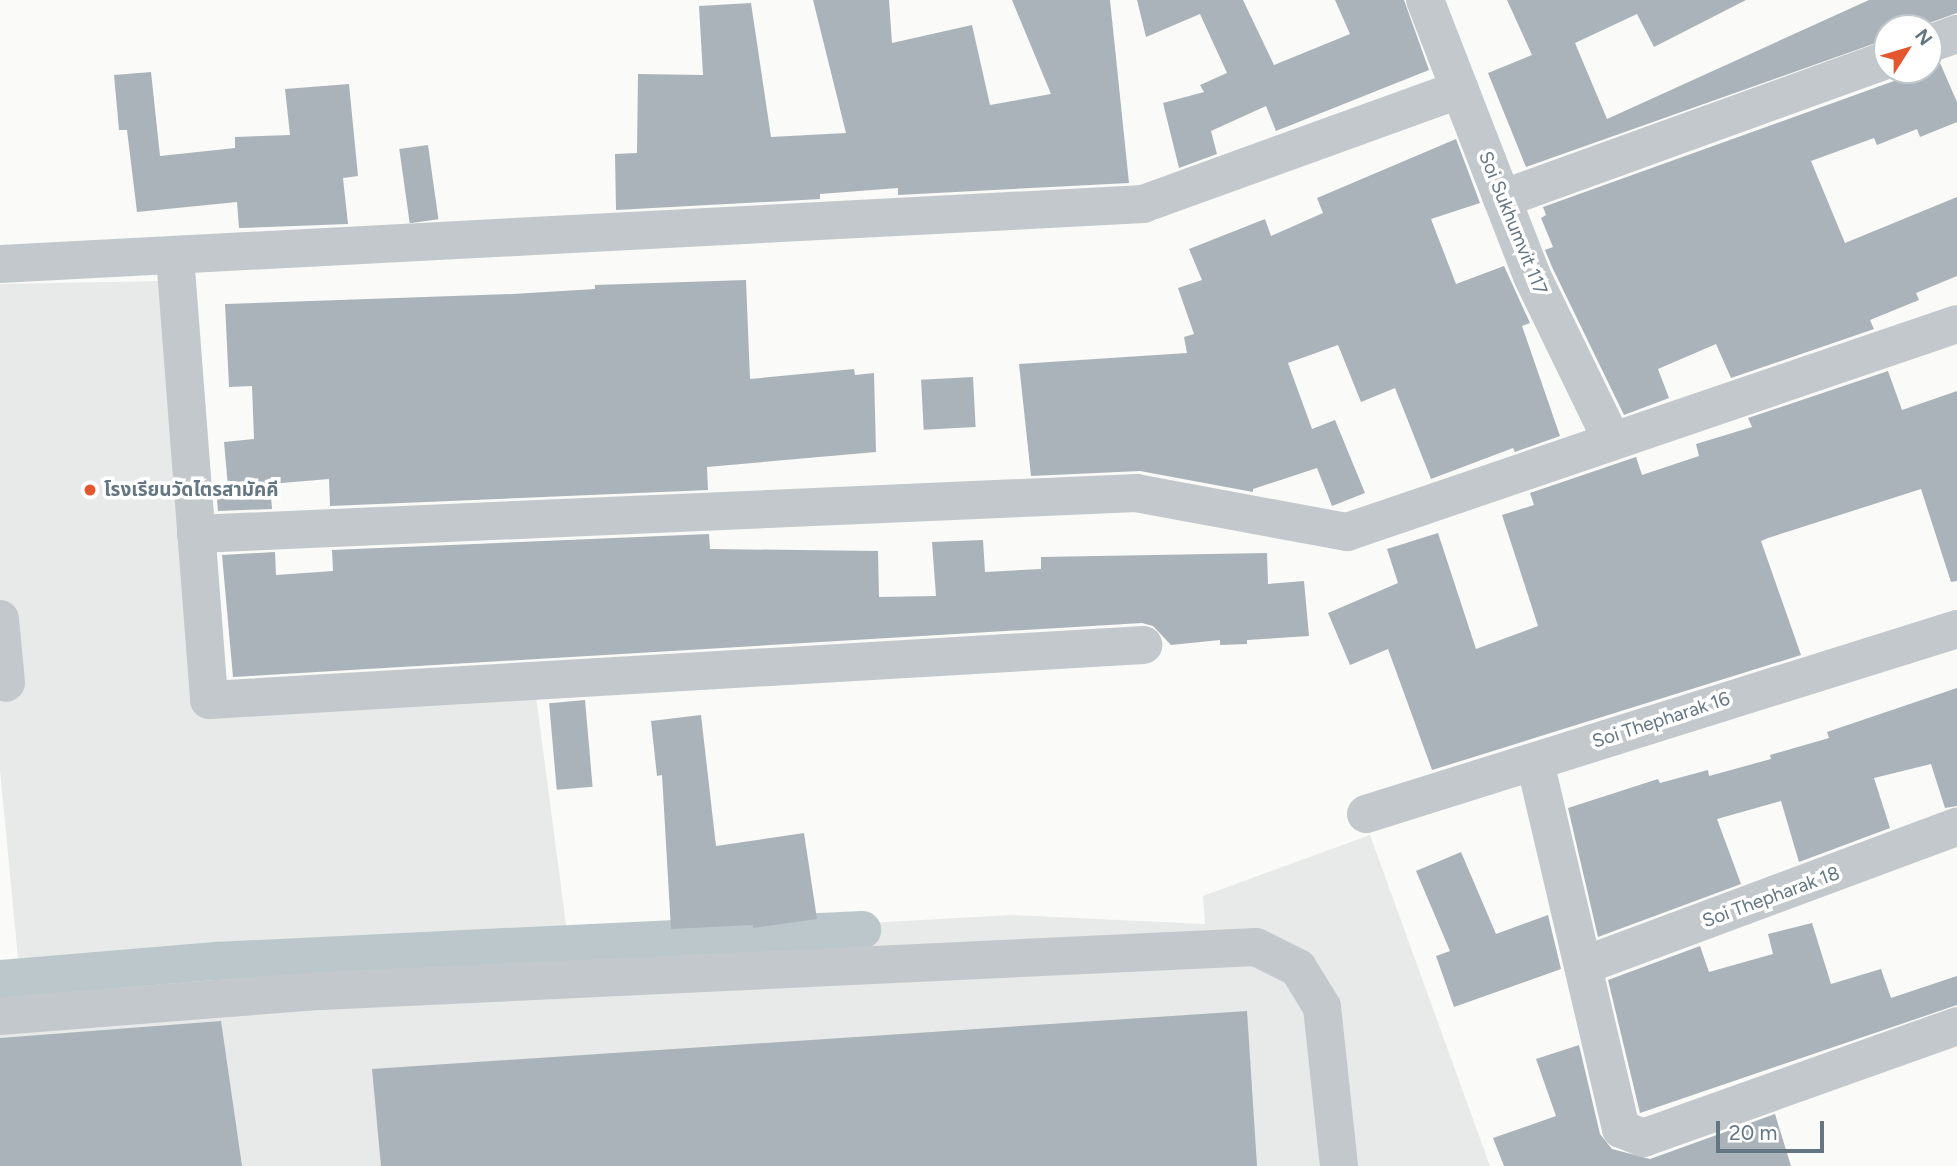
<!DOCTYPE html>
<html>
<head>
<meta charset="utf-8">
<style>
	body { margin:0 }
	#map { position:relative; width:1957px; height:1166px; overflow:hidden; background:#fafaf8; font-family:Figtree,"Noto Sans Thai",sans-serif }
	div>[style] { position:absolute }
	.built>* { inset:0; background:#e8e9e9 }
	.canal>* { height:38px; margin:-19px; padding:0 19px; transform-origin:19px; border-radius:19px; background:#bbc7cb }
	.building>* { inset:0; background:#aab3b9; transform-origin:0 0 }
	.minor>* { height:38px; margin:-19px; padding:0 19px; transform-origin:19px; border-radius:19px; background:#c3c8cc }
	.dots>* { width:19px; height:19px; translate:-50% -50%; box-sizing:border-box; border:4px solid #fff; border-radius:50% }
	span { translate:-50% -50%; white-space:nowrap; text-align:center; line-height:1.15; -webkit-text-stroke:7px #fff; paint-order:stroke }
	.street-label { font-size:19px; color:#657683 }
	.poi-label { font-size:19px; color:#657683; font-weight:700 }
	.left { translate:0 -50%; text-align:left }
	.north { position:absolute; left:1873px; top:14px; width:70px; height:70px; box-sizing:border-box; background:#fff; border:2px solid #c1c8cd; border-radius:50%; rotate:53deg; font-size:19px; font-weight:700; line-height:28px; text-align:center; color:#657683 }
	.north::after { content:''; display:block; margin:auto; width:24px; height:32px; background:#e4572e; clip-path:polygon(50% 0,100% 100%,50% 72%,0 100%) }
	.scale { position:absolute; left:1716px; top:1121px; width:108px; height:32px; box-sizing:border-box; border:4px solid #657683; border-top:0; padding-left:9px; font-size:21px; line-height:24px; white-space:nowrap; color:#657683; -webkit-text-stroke:5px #fff; paint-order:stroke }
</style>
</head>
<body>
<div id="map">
	<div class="built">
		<i style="clip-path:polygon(163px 281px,201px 714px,536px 696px,568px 940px,1011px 915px,1205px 924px,1203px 896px,1370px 835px,1490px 1166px,0 1166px,0 971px,19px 969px,0 770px,0 284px)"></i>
	</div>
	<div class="canal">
		<i style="left:0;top:979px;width:217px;rotate:-4.8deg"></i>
		<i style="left:216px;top:961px;width:647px;rotate:-2.75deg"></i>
	</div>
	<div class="building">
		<i style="clip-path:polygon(813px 0,889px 0,892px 43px,972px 25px,990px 105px,1051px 94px,1012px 0,1110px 0,1129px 183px,898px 195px,898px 188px,820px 194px,820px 199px,616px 210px,615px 154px,637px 153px,638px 74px,703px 75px,699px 6px,751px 3px,771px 137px,846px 133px)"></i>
		<i style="clip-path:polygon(1137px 0,1243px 0,1274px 65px,1350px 34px,1335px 0,1404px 0,1429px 70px,1276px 131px,1266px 106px,1211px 131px,1217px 154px,1179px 168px,1163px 103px,1204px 92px,1200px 85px,1227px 73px,1200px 14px,1146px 37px)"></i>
		<i style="clip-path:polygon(1507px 0,1746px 0,1654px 47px,1637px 14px,1575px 43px,1607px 119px,1869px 0,1957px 0,1957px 13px,1915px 28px,1887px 28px,1887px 39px,1526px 167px,1488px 73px,1532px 55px)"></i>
		<i style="clip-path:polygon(1940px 63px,1957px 102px,1957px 122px,1920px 137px,1917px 129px,1877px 145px,1874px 138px,1811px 161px,1845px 243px,1957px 197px,1957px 276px,1916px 293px,1919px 300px,1870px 320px,1874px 329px,1731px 378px,1716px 344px,1658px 369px,1669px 398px,1624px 415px,1552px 267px,1545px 250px,1553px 247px,1541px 218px,1546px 215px,1543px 207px,1894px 81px,1906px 70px,1929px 70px,1929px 65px)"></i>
		<i style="clip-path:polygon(151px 72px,160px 156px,235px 148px,235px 137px,290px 135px,285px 89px,349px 84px,358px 176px,343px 178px,348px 224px,239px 228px,237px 202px,137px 212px,127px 130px,119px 130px,114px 75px)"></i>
		<i style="clip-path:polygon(1456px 139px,1480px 203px,1431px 219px,1456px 284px,1504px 266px,1530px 323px,1522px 326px,1560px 436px,1515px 452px,1513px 448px,1431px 479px,1395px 388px,1361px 402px,1338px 345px,1288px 363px,1312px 429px,1335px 420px,1365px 493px,1332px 506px,1317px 468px,1253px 489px,1253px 492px,1140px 471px,1031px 476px,1019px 364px,1187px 353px,1184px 337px,1194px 334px,1178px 288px,1202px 280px,1189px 249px,1265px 219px,1271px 236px,1323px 213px,1317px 198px)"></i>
		<i style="left:428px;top:145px;width:75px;height:29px;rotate:82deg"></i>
		<i style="clip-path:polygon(746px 280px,750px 379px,854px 369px,855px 375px,874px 373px,876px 452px,707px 467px,708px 490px,330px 506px,329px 479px,270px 484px,272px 509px,218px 511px,216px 488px,228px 487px,224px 442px,254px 439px,252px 386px,229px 387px,225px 304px,513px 294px,595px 289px,595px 285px)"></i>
		<i style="clip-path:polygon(1888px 371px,1902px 410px,1957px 391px,1957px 581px,1951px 582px,1921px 489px,1768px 538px,1761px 541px,1801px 655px,1432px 770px,1388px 649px,1350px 665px,1328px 613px,1398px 583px,1387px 549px,1438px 533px,1476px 649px,1538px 626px,1502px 515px,1534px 505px,1530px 493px,1636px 457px,1642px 475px,1699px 456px,1696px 444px,1752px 427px,1748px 418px)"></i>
		<i style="left:973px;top:377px;width:50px;height:52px;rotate:87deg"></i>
		<i style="clip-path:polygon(709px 534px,710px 549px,878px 551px,879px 597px,936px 596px,932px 542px,983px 540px,985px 572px,1041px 569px,1041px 557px,1267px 553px,1268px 584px,1304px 581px,1309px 636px,1247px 640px,1247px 644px,1220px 645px,1220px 640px,1171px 645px,1153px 626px,1142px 623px,233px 677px,222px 555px,275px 552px,276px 575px,333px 571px,332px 550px)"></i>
		<i style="clip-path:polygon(1957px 688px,1957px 806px,1945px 808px,1931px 764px,1874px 778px,1890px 828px,1799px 862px,1781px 801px,1717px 819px,1741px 884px,1598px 937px,1568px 808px,1658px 779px,1660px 783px,1708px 770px,1709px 776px,1771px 759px,1770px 755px,1829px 738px,1827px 732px)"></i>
		<i style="left:585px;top:700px;width:87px;height:36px;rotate:85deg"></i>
		<i style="clip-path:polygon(701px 715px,716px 846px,804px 833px,817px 919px,753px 928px,753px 925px,671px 929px,662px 775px,657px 776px,651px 721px)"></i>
		<i style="clip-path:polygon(1461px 852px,1496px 934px,1548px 915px,1561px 969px,1454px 1007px,1436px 956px,1450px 951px,1416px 871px)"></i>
		<i style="clip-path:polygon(1812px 923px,1831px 984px,1881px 969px,1891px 998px,1957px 976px,1957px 1005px,1640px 1113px,1608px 980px,1700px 946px,1709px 972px,1773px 954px,1768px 934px)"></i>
		<i style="clip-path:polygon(1247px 1011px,1257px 1166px,381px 1166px,372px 1069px)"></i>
		<i style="clip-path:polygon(221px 1021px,242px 1166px,0 1166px,0 1038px)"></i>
		<i style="clip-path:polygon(1579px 1045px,1600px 1134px,1612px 1149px,1650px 1159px,1775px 1114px,1791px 1166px,1504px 1166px,1493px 1138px,1556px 1116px,1536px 1059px)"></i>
	</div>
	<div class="minor">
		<i style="left:1425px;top:0;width:296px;rotate:68.8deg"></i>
		<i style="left:1532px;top:276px;width:183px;rotate:64.1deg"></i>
		<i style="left:1929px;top:44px;width:30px;rotate:-20deg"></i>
		<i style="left:1502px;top:199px;width:409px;rotate:-19.9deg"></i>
		<i style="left:175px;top:256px;width:445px;rotate:85.6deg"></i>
		<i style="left:209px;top:700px;width:936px;rotate:-3.37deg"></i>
		<i style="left:0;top:264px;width:1145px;rotate:-3deg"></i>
		<i style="left:1143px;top:204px;width:337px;rotate:-19.9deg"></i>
		<i style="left:196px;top:534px;width:941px;rotate:-2.5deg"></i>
		<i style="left:1136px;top:493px;width:215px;rotate:10.5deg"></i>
		<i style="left:1347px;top:532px;width:644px;rotate:-18.83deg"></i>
		<i style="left:0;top:619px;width:64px;rotate:84.6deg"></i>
		<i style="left:1535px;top:762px;width:377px;rotate:76.8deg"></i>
		<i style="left:1621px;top:1129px;width:24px;rotate:22deg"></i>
		<i style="left:1643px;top:1138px;width:333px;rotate:-19.6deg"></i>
		<i style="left:1366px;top:814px;width:619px;rotate:-17.38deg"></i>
		<i style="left:1585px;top:965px;width:397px;rotate:-20.4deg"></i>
		<i style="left:0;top:1016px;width:322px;rotate:-4.5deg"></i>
		<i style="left:321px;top:991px;width:936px;rotate:-2.69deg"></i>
		<i style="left:1256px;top:947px;width:47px;rotate:26.6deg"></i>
		<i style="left:1298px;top:968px;width:46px;rotate:58.4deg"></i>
		<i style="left:1322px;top:1007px;width:160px;rotate:83.9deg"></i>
	</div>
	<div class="dots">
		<i style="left:90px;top:490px;background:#e4572e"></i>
	</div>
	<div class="street-label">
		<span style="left:1513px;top:223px;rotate:68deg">Soi Sukhumvit 117</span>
		<span style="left:1661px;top:720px;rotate:-18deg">Soi Thepharak 16</span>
		<span style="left:1771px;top:897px;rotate:-20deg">Soi Thepharak 18</span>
	</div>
	<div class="poi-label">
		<span class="left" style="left:104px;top:490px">โรงเรียนวัดไตรสามัคคี</span>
	</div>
	<div class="north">N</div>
	<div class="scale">20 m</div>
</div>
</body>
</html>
